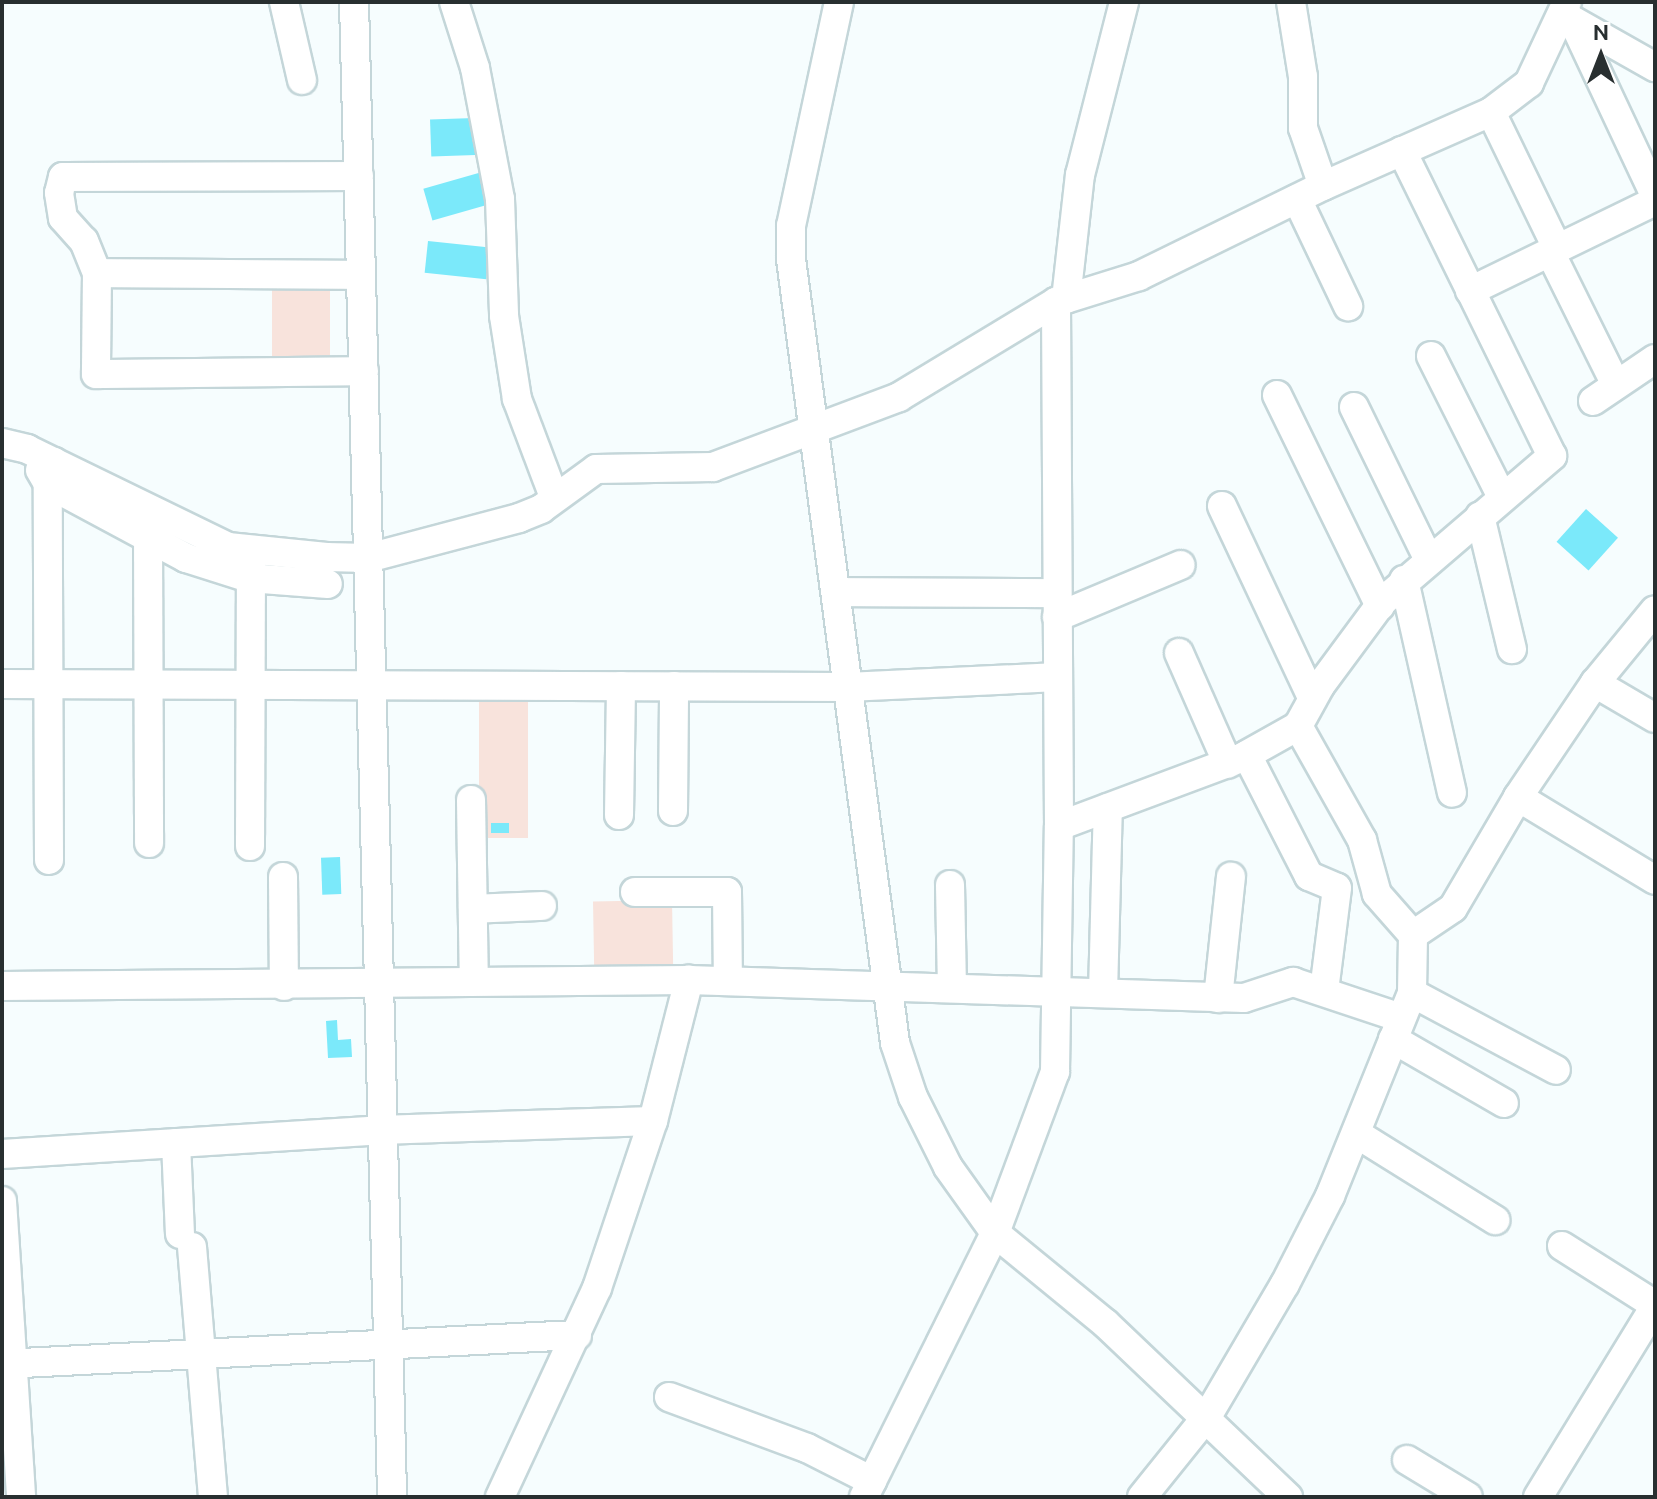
<!DOCTYPE html>
<html>
<head>
<meta charset="utf-8">
<style>
	body { margin:0 }
	#map { position:relative; width:1657px; height:1499px; overflow:hidden; background:#f6fdfe; font-family:Ubuntu,sans-serif }
	div>[style] { position:absolute }
	.green>* { inset:0; background:#f8e3dc; transform-origin:0 0 }
	.building>* { inset:0; background:#7be9fa; transform-origin:0 0 }
	.roads { filter:drop-shadow(2px 0 #c4d6d9) drop-shadow(-2px 0 #c4d6d9) drop-shadow(0 2px #c4d6d9) drop-shadow(0 -2px #c4d6d9) }
	.minor>* { height:28px; margin:-14px; padding:0 14px; transform-origin:14px; border-radius:14px; background:#fff }
	span { translate:-50% -50%; white-space:nowrap; text-align:center; line-height:1.15; -webkit-text-stroke:6px #fff; paint-order:stroke }
	.frame { position:absolute; inset:0; border:4px solid #282f30; pointer-events:none }
	.north { position:absolute; left:1561px; top:16px; width:80px; height:80px; -webkit-text-stroke:6px #fff; paint-order:stroke; rotate:0deg; font-size:22px; font-weight:700; line-height:32px; text-align:center; color:#282f30 }
	.north::after { content:''; display:block; margin:auto; width:28px; height:36px; background:#282f30; clip-path:polygon(50% 0,100% 100%,50% 72%,0 100%) }
</style>
</head>
<body>
<div id="map">
	<div class="green">
		<i style="left:272px;top:284px;width:58px;height:77px"></i>
		<i style="left:479px;top:696px;width:49px;height:142px"></i>
		<i style="left:672px;top:900px;width:66px;height:79px;rotate:89deg"></i>
	</div>
	<div class="building">
		<i style="left:474px;top:118px;width:37px;height:44px;rotate:88deg"></i>
		<i style="left:482px;top:172px;width:33px;height:61px;rotate:74deg"></i>
		<i style="left:428px;top:241px;width:62px;height:32px;rotate:6deg"></i>
		<i style="left:1586px;top:509px;width:43px;height:44px;rotate:42deg"></i>
		<i style="left:491px;top:823px;width:18px;height:10px"></i>
		<i style="left:340px;top:857px;width:37px;height:19px;rotate:88deg"></i>
		<i style="clip-path:polygon(337px 1020px,338px 1040px,351px 1039px,352px 1057px,328px 1058px,326px 1021px)"></i>
	</div>
	<div class="roads">
		<div class="minor">
			<i style="left:284px;top:2px;width:80px;rotate:77deg"></i>
			<i style="left:354px;top:2px;width:1495px;rotate:88.54deg"></i>
			<i style="left:454px;top:2px;width:69px;rotate:72.3deg"></i>
			<i style="left:475px;top:68px;width:133px;rotate:79.2deg"></i>
			<i style="left:500px;top:199px;width:117px;rotate:88deg"></i>
			<i style="left:504px;top:316px;width:84px;rotate:81.1deg"></i>
			<i style="left:517px;top:399px;width:105px;rotate:69.3deg"></i>
			<i style="left:839px;top:2px;width:229px;rotate:102.1deg"></i>
			<i style="left:791px;top:226px;width:33px;rotate:90deg"></i>
			<i style="left:791px;top:259px;width:791px;rotate:82.44deg"></i>
			<i style="left:895px;top:1043px;width:57px;rotate:71.6deg"></i>
			<i style="left:913px;top:1097px;width:78px;rotate:63.4deg"></i>
			<i style="left:948px;top:1167px;width:81px;rotate:54.5deg"></i>
			<i style="left:995px;top:1233px;width:142px;rotate:39.3deg"></i>
			<i style="left:1105px;top:1323px;width:253px;rotate:43.6deg"></i>
			<i style="left:1291px;top:2px;width:76px;rotate:80.9deg"></i>
			<i style="left:1303px;top:77px;width:51px;rotate:90deg"></i>
			<i style="left:1303px;top:128px;width:61px;rotate:71deg"></i>
			<i style="left:1570px;top:19px;width:98px;rotate:29.5deg"></i>
			<i style="left:1573px;top:21px;width:192px;rotate:64.8deg"></i>
			<i style="left:1491px;top:112px;width:151px;rotate:64.1deg"></i>
			<i style="left:359px;top:176px;width:296px;rotate:179.8deg"></i>
			<i style="left:63px;top:177px;width:16px;rotate:104deg"></i>
			<i style="left:59px;top:193px;width:25px;rotate:81deg"></i>
			<i style="left:63px;top:218px;width:31px;rotate:48deg"></i>
			<i style="left:84px;top:241px;width:35px;rotate:68deg"></i>
			<i style="left:97px;top:273px;width:101px;rotate:90.6deg"></i>
			<i style="left:96px;top:374px;width:268px;rotate:-0.6deg"></i>
			<i style="left:1297px;top:199px;width:119px;rotate:64.5deg"></i>
			<i style="left:1550px;top:252px;width:148px;rotate:63.6deg"></i>
			<i style="left:97px;top:273px;width:264px;rotate:0.4deg"></i>
			<i style="left:1470px;top:291px;width:206px;rotate:-25.9deg"></i>
			<i style="left:1066px;top:299px;width:125px;rotate:-83.6deg"></i>
			<i style="left:1080px;top:175px;width:179px;rotate:-75.7deg"></i>
			<i style="left:1431px;top:356px;width:158px;rotate:63.3deg"></i>
			<i style="left:1277px;top:395px;width:235px;rotate:64deg"></i>
			<i style="left:1593px;top:401px;width:75px;rotate:-34.1deg"></i>
			<i style="left:1354px;top:407px;width:168px;rotate:63.9deg"></i>
			<i style="left:2px;top:443px;width:26px;rotate:13deg"></i>
			<i style="left:27px;top:449px;width:224px;rotate:26deg"></i>
			<i style="left:228px;top:547px;width:99px;rotate:5.8deg"></i>
			<i style="left:326px;top:557px;width:42px;rotate:1.4deg"></i>
			<i style="left:368px;top:558px;width:156px;rotate:-14.8deg"></i>
			<i style="left:519px;top:518px;width:24px;rotate:-22deg"></i>
			<i style="left:541px;top:509px;width:68px;rotate:-36deg"></i>
			<i style="left:596px;top:469px;width:117px;rotate:-1deg"></i>
			<i style="left:713px;top:467px;width:199px;rotate:-20.6deg"></i>
			<i style="left:899px;top:397px;width:184px;rotate:-31.2deg"></i>
			<i style="left:1056px;top:302px;width:87px;rotate:-17.4deg"></i>
			<i style="left:1139px;top:276px;width:205px;rotate:-26.1deg"></i>
			<i style="left:1323px;top:186px;width:184px;rotate:-23.8deg"></i>
			<i style="left:1491px;top:112px;width:48px;rotate:-37.3deg"></i>
			<i style="left:1529px;top:83px;width:89px;rotate:-64.9deg"></i>
			<i style="left:40px;top:470px;width:16px;rotate:60deg"></i>
			<i style="left:48px;top:484px;width:157px;rotate:28.2deg"></i>
			<i style="left:186px;top:558px;width:66px;rotate:17.6deg"></i>
			<i style="left:249px;top:578px;width:79px;rotate:4.3deg"></i>
			<i style="left:1222px;top:506px;width:211px;rotate:64.8deg"></i>
			<i style="left:1480px;top:516px;width:137px;rotate:76.5deg"></i>
			<i style="left:148px;top:534px;width:309px;rotate:89.8deg"></i>
			<i style="left:1404px;top:580px;width:218px;rotate:77.3deg"></i>
			<i style="left:836px;top:592px;width:221px;rotate:0.3deg"></i>
			<i style="left:1057px;top:617px;width:134px;rotate:-22.8deg"></i>
			<i style="left:1179px;top:653px;width:121px;rotate:66.2deg"></i>
			<i style="left:1595px;top:683px;width:69px;rotate:30.3deg"></i>
			<i style="left:2px;top:684px;width:845px;rotate:0.2deg"></i>
			<i style="left:847px;top:687px;width:211px;rotate:-2.7deg"></i>
			<i style="left:1247px;top:755px;width:136px;rotate:62.9deg"></i>
			<i style="left:1309px;top:876px;width:30px;rotate:23deg"></i>
			<i style="left:1337px;top:888px;width:104px;rotate:97.2deg"></i>
			<i style="left:1518px;top:797px;width:160px;rotate:31.2deg"></i>
			<i style="left:471px;top:800px;width:181px;rotate:89.1deg"></i>
			<i style="left:673px;top:811px;width:125px;rotate:-89.5deg"></i>
			<i style="left:619px;top:815px;width:129px;rotate:-89.1deg"></i>
			<i style="left:1059px;top:826px;width:194px;rotate:-20.5deg"></i>
			<i style="left:1241px;top:758px;width:65px;rotate:-29.3deg"></i>
			<i style="left:1298px;top:726px;width:46px;rotate:-61.2deg"></i>
			<i style="left:1320px;top:686px;width:106px;rotate:-53.5deg"></i>
			<i style="left:1383px;top:601px;width:223px;rotate:-40.6deg"></i>
			<i style="left:1552px;top:456px;width:340px;rotate:-116.2deg"></i>
			<i style="left:250px;top:846px;width:283px;rotate:-89.8deg"></i>
			<i style="left:49px;top:860px;width:376px;rotate:-90.2deg"></i>
			<i style="left:48px;top:484px;width:23px;rotate:-75deg"></i>
			<i style="left:283px;top:877px;width:109px;rotate:89.5deg"></i>
			<i style="left:950px;top:885px;width:103px;rotate:88.9deg"></i>
			<i style="left:635px;top:892px;width:92px"></i>
			<i style="left:727px;top:892px;width:89px;rotate:89.4deg"></i>
			<i style="left:473px;top:909px;width:69px;rotate:-2.5deg"></i>
			<i style="left:1413px;top:935px;width:48px;rotate:-34deg"></i>
			<i style="left:1453px;top:908px;width:129px;rotate:-59.6deg"></i>
			<i style="left:1518px;top:797px;width:138px;rotate:-56deg"></i>
			<i style="left:1595px;top:683px;width:94px;rotate:-50.6deg"></i>
			<i style="left:2px;top:986px;width:687px;rotate:-0.5deg"></i>
			<i style="left:689px;top:980px;width:555px;rotate:1.86deg"></i>
			<i style="left:1244px;top:998px;width:52px;rotate:-18.1deg"></i>
			<i style="left:1293px;top:982px;width:114px;rotate:18.4deg"></i>
			<i style="left:1103px;top:993px;width:185px;rotate:-88.5deg"></i>
			<i style="left:1412px;top:993px;width:163px;rotate:28.1deg"></i>
			<i style="left:1218px;top:998px;width:122px;rotate:-83.9deg"></i>
			<i style="left:1393px;top:1039px;width:128px;rotate:30deg"></i>
			<i style="left:1357px;top:1134px;width:163px;rotate:31.9deg"></i>
			<i style="left:176px;top:1143px;width:91px;rotate:87.5deg"></i>
			<i style="left:2px;top:1154px;width:379px;rotate:-3.6deg"></i>
			<i style="left:380px;top:1130px;width:273px;rotate:-1.9deg"></i>
			<i style="left:2px;top:1201px;width:297px;rotate:86.3deg"></i>
			<i style="left:1562px;top:1246px;width:110px;rotate:32.4deg"></i>
			<i style="left:192px;top:1247px;width:251px;rotate:85.2deg"></i>
			<i style="left:2px;top:1364px;width:576px;rotate:-2.89deg"></i>
			<i style="left:669px;top:1397px;width:147px;rotate:20.3deg"></i>
			<i style="left:807px;top:1448px;width:73px;rotate:26.9deg"></i>
			<i style="left:1407px;top:1460px;width:71px;rotate:31.2deg"></i>
			<i style="left:500px;top:1497px;width:230px;rotate:-65.1deg"></i>
			<i style="left:597px;top:1288px;width:176px;rotate:-71.5deg"></i>
			<i style="left:653px;top:1121px;width:146px;rotate:-75.7deg"></i>
			<i style="left:864px;top:1497px;width:295px;rotate:-63.6deg"></i>
			<i style="left:995px;top:1233px;width:172px;rotate:-69.6deg"></i>
			<i style="left:1055px;top:1072px;width:246px;rotate:-89.1deg"></i>
			<i style="left:1059px;top:826px;width:524px;rotate:-90.33deg"></i>
			<i style="left:1142px;top:1497px;width:105px;rotate:-51.2deg"></i>
			<i style="left:1208px;top:1415px;width:152px;rotate:-59.6deg"></i>
			<i style="left:1285px;top:1284px;width:99px;rotate:-62.9deg"></i>
			<i style="left:1330px;top:1196px;width:219px;rotate:-68deg"></i>
			<i style="left:1412px;top:993px;width:58px;rotate:-89deg"></i>
			<i style="left:1413px;top:935px;width:55px;rotate:-131.3deg"></i>
			<i style="left:1377px;top:894px;width:56px;rotate:-105.5deg"></i>
			<i style="left:1362px;top:840px;width:131px;rotate:-119.3deg"></i>
			<i style="left:1538px;top:1497px;width:224px;rotate:-58.5deg"></i>
		</div>
	</div>
	<div class="frame"></div>
	<div class="north">N</div>
</div>
</body>
</html>
